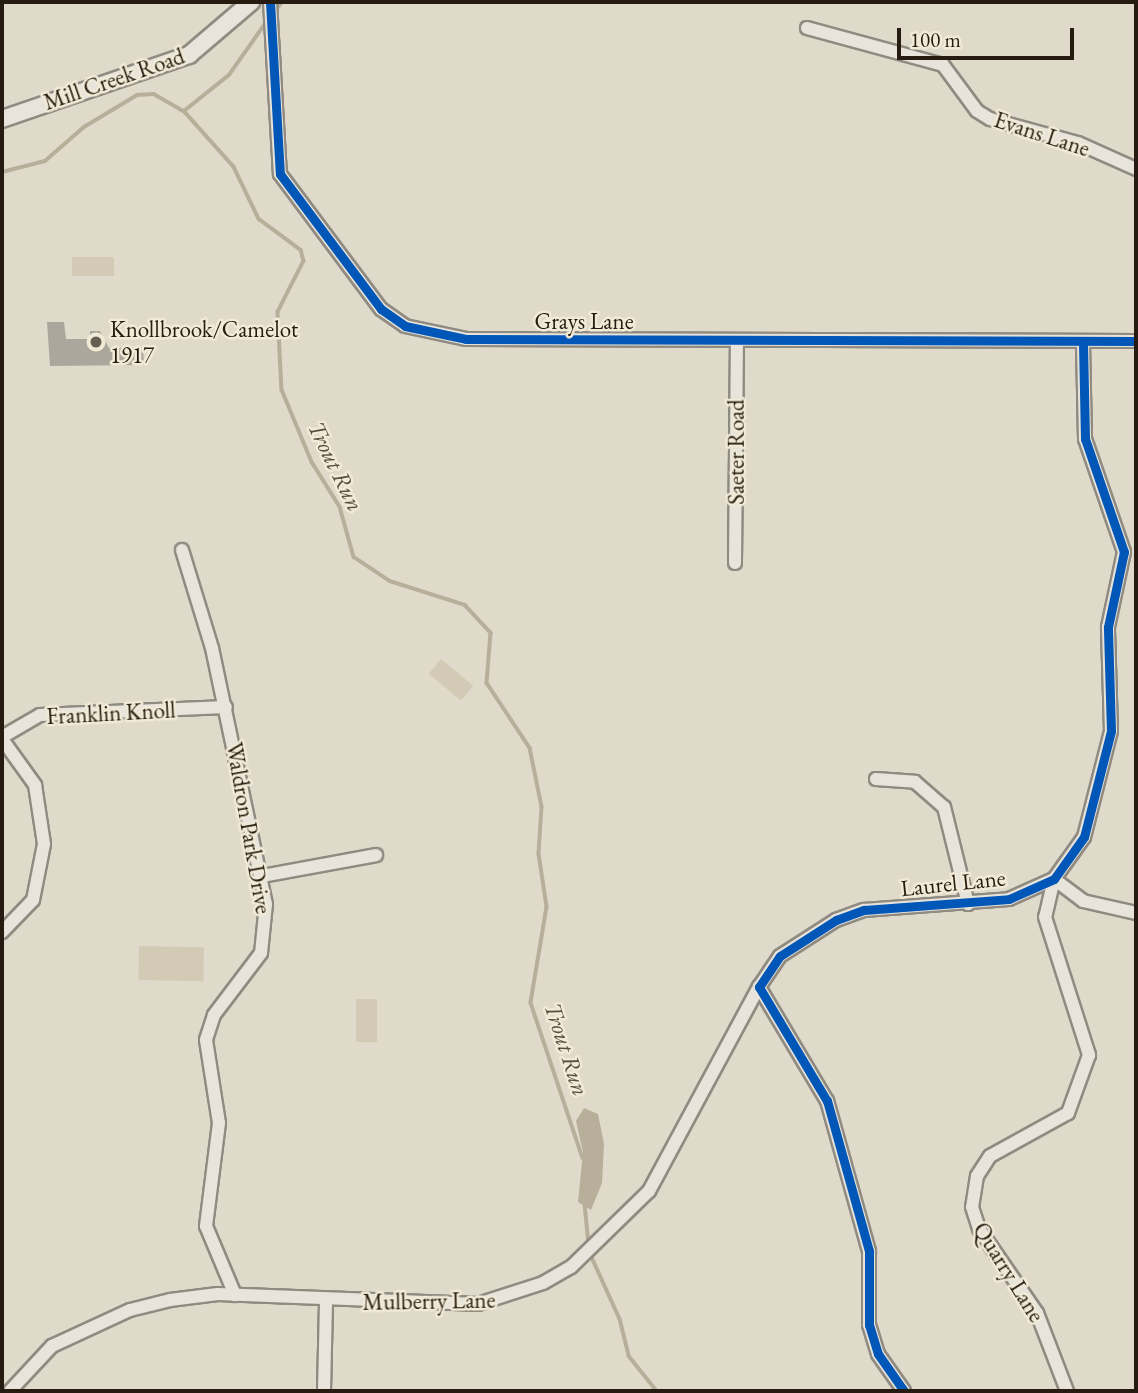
<!DOCTYPE html>
<html>
<head>
<meta charset="utf-8">
<style>
	body { margin:0 }
	#map { position:relative; width:1138px; height:1393px; overflow:hidden; background:#e0dacb; font-family:"EB Garamond",serif }
	div>[style] { position:absolute }
	.green>* { inset:0; background:#d3cab6; transform-origin:0 0 }
	.water>* { inset:0; background:#b7af9a }
	.stream>* { height:3.5px; margin:-1.75px; padding:0 1.75px; transform-origin:1.75px; border-radius:1.75px; background:#b7af9a }
	.building>* { inset:0; background:#aca79d }
	.roads { filter:drop-shadow(2px 0 #908b81) drop-shadow(-2px 0 #908b81) drop-shadow(0 2px #908b81) drop-shadow(0 -2px #908b81) }
	.minor>* { height:12px; margin:-6px; padding:0 6px; transform-origin:6px; border-radius:6px; background:#e8e4dc }
	.tertiary>* { height:16px; margin:-8px; padding:0 8px; transform-origin:8px; border-radius:8px; background:#e8e4dc }
	.cycleway>* { height:9px; margin:-4.5px; padding:0 4.5px; transform-origin:4.5px; border-radius:4.5px; background:#0057b8 }
	.dots>* { width:19px; height:19px; translate:-50% -50%; box-sizing:border-box; border:4px solid #f1ead7; border-radius:50% }
	span { translate:-50% -50%; white-space:nowrap; text-align:center; line-height:1.15; -webkit-text-stroke:5px #f1ead7; paint-order:stroke }
	.street-label { font-size:23px; color:#251b10 }
	.poi-label { font-size:23px; color:#251b10 }
	.left { translate:0 -50%; text-align:left }
	.water-label { font-size:24px; color:#594f3f; font-style:italic }
	.frame { position:absolute; inset:0; border:4px solid #251b10; pointer-events:none }
	.scale { position:absolute; left:897px; top:28px; width:177px; height:32px; box-sizing:border-box; border:4px solid #251b10; border-top:0; padding-left:9px; font-size:21px; line-height:24px; white-space:nowrap; color:#251b10; -webkit-text-stroke:5px #f1ead7; paint-order:stroke }
</style>
</head>
<body>
<div id="map">
	<div class="green">
		<i style="left:72px;top:257px;width:42px;height:19px"></i>
		<i style="left:441px;top:659px;width:42px;height:19px;rotate:40deg"></i>
		<i style="left:139px;top:946px;width:65px;height:34px;rotate:1deg"></i>
		<i style="left:356px;top:999px;width:21px;height:43px"></i>
	</div>
	<div class="water">
		<i style="clip-path:polygon(584px 1108px,598px 1114px,604px 1144px,602px 1183px,591px 1210px,578px 1202px,583px 1152px,576px 1121px)"></i>
	</div>
	<div class="stream">
		<i style="left:274px;top:12px;width:13px;rotate:-51deg"></i>
		<i style="left:184px;top:111px;width:58px;rotate:-38.7deg"></i>
		<i style="left:229px;top:75px;width:66px;rotate:-54.9deg"></i>
		<i style="left:2px;top:172px;width:44px;rotate:-14.3deg"></i>
		<i style="left:45px;top:161px;width:52px;rotate:-41.1deg"></i>
		<i style="left:84px;top:127px;width:62px;rotate:-31.1deg"></i>
		<i style="left:137px;top:95px;width:17px;rotate:-3deg"></i>
		<i style="left:154px;top:94px;width:34px;rotate:30deg"></i>
		<i style="left:184px;top:111px;width:75px;rotate:48.2deg"></i>
		<i style="left:234px;top:167px;width:58px;rotate:64.3deg"></i>
		<i style="left:259px;top:219px;width:52px;rotate:36.4deg"></i>
		<i style="left:301px;top:250px;width:11px;rotate:75deg"></i>
		<i style="left:304px;top:261px;width:57px;rotate:117deg"></i>
		<i style="left:278px;top:312px;width:78px;rotate:87.1deg"></i>
		<i style="left:282px;top:390px;width:78px;rotate:67.4deg"></i>
		<i style="left:312px;top:462px;width:53px;rotate:58.1deg"></i>
		<i style="left:340px;top:507px;width:52px;rotate:74.4deg"></i>
		<i style="left:354px;top:557px;width:43px;rotate:33.7deg"></i>
		<i style="left:390px;top:581px;width:79px;rotate:17.7deg"></i>
		<i style="left:465px;top:605px;width:38px;rotate:47deg"></i>
		<i style="left:491px;top:633px;width:50px;rotate:94.6deg"></i>
		<i style="left:487px;top:683px;width:78px;rotate:56.5deg"></i>
		<i style="left:530px;top:748px;width:60px;rotate:78.5deg"></i>
		<i style="left:542px;top:807px;width:47px;rotate:93.7deg"></i>
		<i style="left:539px;top:854px;width:54px;rotate:81.4deg"></i>
		<i style="left:547px;top:907px;width:97px;rotate:99.5deg"></i>
		<i style="left:531px;top:1003px;width:163px;rotate:71.5deg"></i>
		<i style="left:585px;top:1204px;width:41px;rotate:84.4deg"></i>
		<i style="left:590px;top:1253px;width:72px;rotate:65.6deg"></i>
		<i style="left:620px;top:1319px;width:38px;rotate:76deg"></i>
		<i style="left:629px;top:1356px;width:45px;rotate:51.3deg"></i>
	</div>
	<div class="building">
		<i style="clip-path:polygon(47px 322px,64px 322px,66px 339px,90px 339px,90px 331px,100px 331px,109px 348px,143px 347px,144px 365px,50px 366px)"></i>
	</div>
	<div class="roads">
		<div class="minor">
			<i style="left:270px;top:2px;width:172px;rotate:86.7deg"></i>
			<i style="left:280px;top:174px;width:169px;rotate:53.2deg"></i>
			<i style="left:381px;top:309px;width:29px;rotate:35deg"></i>
			<i style="left:405px;top:326px;width:62px;rotate:12deg"></i>
			<i style="left:466px;top:339px;width:670px;rotate:0.17deg"></i>
			<i style="left:807px;top:28px;width:141px;rotate:15.2deg"></i>
			<i style="left:943px;top:65px;width:57px;rotate:53.5deg"></i>
			<i style="left:977px;top:111px;width:15px;rotate:32deg"></i>
			<i style="left:990px;top:119px;width:91px;rotate:15.3deg"></i>
			<i style="left:1078px;top:143px;width:64px;rotate:24.1deg"></i>
			<i style="left:182px;top:550px;width:102px;rotate:73deg"></i>
			<i style="left:212px;top:648px;width:262px;rotate:78.1deg"></i>
			<i style="left:266px;top:904px;width:49px;rotate:95.8deg"></i>
			<i style="left:261px;top:953px;width:78px;rotate:127.2deg"></i>
			<i style="left:214px;top:1015px;width:26px;rotate:108deg"></i>
			<i style="left:206px;top:1040px;width:84px;rotate:81.1deg"></i>
			<i style="left:219px;top:1123px;width:104px;rotate:97.2deg"></i>
			<i style="left:206px;top:1226px;width:75px;rotate:67.2deg"></i>
			<i style="left:735px;top:563px;width:223px;rotate:-89.5deg"></i>
			<i style="left:2px;top:737px;width:44px;rotate:-30.1deg"></i>
			<i style="left:40px;top:715px;width:186px;rotate:-2.5deg"></i>
			<i style="left:2px;top:739px;width:57px;rotate:54.3deg"></i>
			<i style="left:35px;top:785px;width:60px;rotate:81.3deg"></i>
			<i style="left:44px;top:844px;width:57px;rotate:101.1deg"></i>
			<i style="left:33px;top:900px;width:45px;rotate:134.1deg"></i>
			<i style="left:876px;top:779px;width:39px;rotate:4deg"></i>
			<i style="left:915px;top:782px;width:38px;rotate:41deg"></i>
			<i style="left:944px;top:807px;width:100px;rotate:76.1deg"></i>
			<i style="left:262px;top:876px;width:116px;rotate:-10.4deg"></i>
			<i style="left:1054px;top:879px;width:39px;rotate:103deg"></i>
			<i style="left:1045px;top:917px;width:145px;rotate:72.3deg"></i>
			<i style="left:1089px;top:1055px;width:62px;rotate:109.9deg"></i>
			<i style="left:1068px;top:1113px;width:89px;rotate:151.1deg"></i>
			<i style="left:990px;top:1156px;width:24px;rotate:123deg"></i>
			<i style="left:977px;top:1176px;width:31px;rotate:99deg"></i>
			<i style="left:972px;top:1207px;width:23px;rotate:72deg"></i>
			<i style="left:979px;top:1229px;width:102px;rotate:55.4deg"></i>
			<i style="left:1037px;top:1313px;width:84px;rotate:69deg"></i>
			<i style="left:1054px;top:879px;width:36px;rotate:37deg"></i>
			<i style="left:1083px;top:901px;width:54px;rotate:12.8deg"></i>
			<i style="left:10px;top:1391px;width:62px;rotate:-47deg"></i>
			<i style="left:52px;top:1346px;width:86px;rotate:-24.8deg"></i>
			<i style="left:130px;top:1310px;width:41px;rotate:-14deg"></i>
			<i style="left:170px;top:1300px;width:48px;rotate:-7.1deg"></i>
			<i style="left:218px;top:1294px;width:260px;rotate:2.2deg"></i>
			<i style="left:478px;top:1304px;width:68px;rotate:-17.9deg"></i>
			<i style="left:543px;top:1283px;width:32px;rotate:-30deg"></i>
			<i style="left:571px;top:1267px;width:109px;rotate:-44.3deg"></i>
			<i style="left:649px;top:1191px;width:232px;rotate:-61.7deg"></i>
			<i style="left:324px;top:1391px;width:89px;rotate:-88.7deg"></i>
			<i style="left:904px;top:1391px;width:45px;rotate:-125.1deg"></i>
			<i style="left:878px;top:1354px;width:30px;rotate:-107deg"></i>
			<i style="left:869px;top:1325px;width:74px;rotate:-90deg"></i>
			<i style="left:869px;top:1251px;width:156px;rotate:-105.6deg"></i>
			<i style="left:827px;top:1101px;width:133px;rotate:-120.8deg"></i>
			<i style="left:759px;top:987px;width:37px;rotate:-56deg"></i>
			<i style="left:780px;top:956px;width:67px;rotate:-32.7deg"></i>
			<i style="left:836px;top:920px;width:30px;rotate:-20deg"></i>
			<i style="left:864px;top:910px;width:145px;rotate:-4.3deg"></i>
			<i style="left:1009px;top:899px;width:49px;rotate:-24deg"></i>
			<i style="left:1054px;top:879px;width:52px;rotate:-54.5deg"></i>
			<i style="left:1084px;top:837px;width:109px;rotate:-75.7deg"></i>
			<i style="left:1111px;top:731px;width:104px;rotate:-91.7deg"></i>
			<i style="left:1108px;top:627px;width:77px;rotate:-78deg"></i>
			<i style="left:1124px;top:552px;width:120px;rotate:-109deg"></i>
			<i style="left:1085px;top:439px;width:97px;rotate:-91.2deg"></i>
		</div>
		<div class="tertiary">
			<i style="left:2px;top:119px;width:198px;rotate:-18.9deg"></i>
			<i style="left:189px;top:55px;width:82px;rotate:-40.5deg"></i>
		</div>
	</div>
	<div class="cycleway">
		<i style="left:270px;top:2px;width:172px;rotate:86.7deg"></i>
		<i style="left:280px;top:174px;width:169px;rotate:53.2deg"></i>
		<i style="left:381px;top:309px;width:29px;rotate:35deg"></i>
		<i style="left:405px;top:326px;width:62px;rotate:12deg"></i>
		<i style="left:466px;top:339px;width:670px;rotate:0.17deg"></i>
		<i style="left:904px;top:1391px;width:45px;rotate:-125.1deg"></i>
		<i style="left:878px;top:1354px;width:30px;rotate:-107deg"></i>
		<i style="left:869px;top:1325px;width:74px;rotate:-90deg"></i>
		<i style="left:869px;top:1251px;width:156px;rotate:-105.6deg"></i>
		<i style="left:827px;top:1101px;width:133px;rotate:-120.8deg"></i>
		<i style="left:759px;top:987px;width:37px;rotate:-56deg"></i>
		<i style="left:780px;top:956px;width:67px;rotate:-32.7deg"></i>
		<i style="left:836px;top:920px;width:30px;rotate:-20deg"></i>
		<i style="left:864px;top:910px;width:145px;rotate:-4.3deg"></i>
		<i style="left:1009px;top:899px;width:49px;rotate:-24deg"></i>
		<i style="left:1054px;top:879px;width:52px;rotate:-54.5deg"></i>
		<i style="left:1084px;top:837px;width:109px;rotate:-75.7deg"></i>
		<i style="left:1111px;top:731px;width:104px;rotate:-91.7deg"></i>
		<i style="left:1108px;top:627px;width:77px;rotate:-78deg"></i>
		<i style="left:1124px;top:552px;width:120px;rotate:-109deg"></i>
		<i style="left:1085px;top:439px;width:97px;rotate:-91.2deg"></i>
	</div>
	<div class="dots">
		<i style="left:96px;top:342px;background:#665e51"></i>
	</div>
	<div class="street-label">
		<span style="left:114px;top:79px;rotate:-19deg">Mill Creek Road</span>
		<span style="left:1042px;top:134px;rotate:18deg">Evans Lane</span>
		<span style="left:584px;top:321px">Grays Lane</span>
		<span style="left:736px;top:452px;rotate:-90deg">Saeter Road</span>
		<span style="left:111px;top:713px;rotate:-3deg">Franklin Knoll</span>
		<span style="left:249px;top:828px;rotate:80deg">Waldron Park Drive</span>
		<span style="left:953px;top:883px;rotate:-6deg">Laurel Lane</span>
		<span style="left:1009px;top:1272px;rotate:58deg">Quarry Lane</span>
		<span style="left:429px;top:1301px;rotate:-1deg">Mulberry Lane</span>
	</div>
	<div class="poi-label">
		<span class="left" style="left:110px;top:342px">Knollbrook/Camelot<br>1917</span>
	</div>
	<div class="water-label">
		<span style="left:336px;top:466px;rotate:64deg">Trout Run</span>
		<span style="left:567px;top:1049px;rotate:72deg">Trout Run</span>
	</div>
	<div class="frame"></div>
	<div class="scale">100 m</div>
</div>
</body>
</html>
